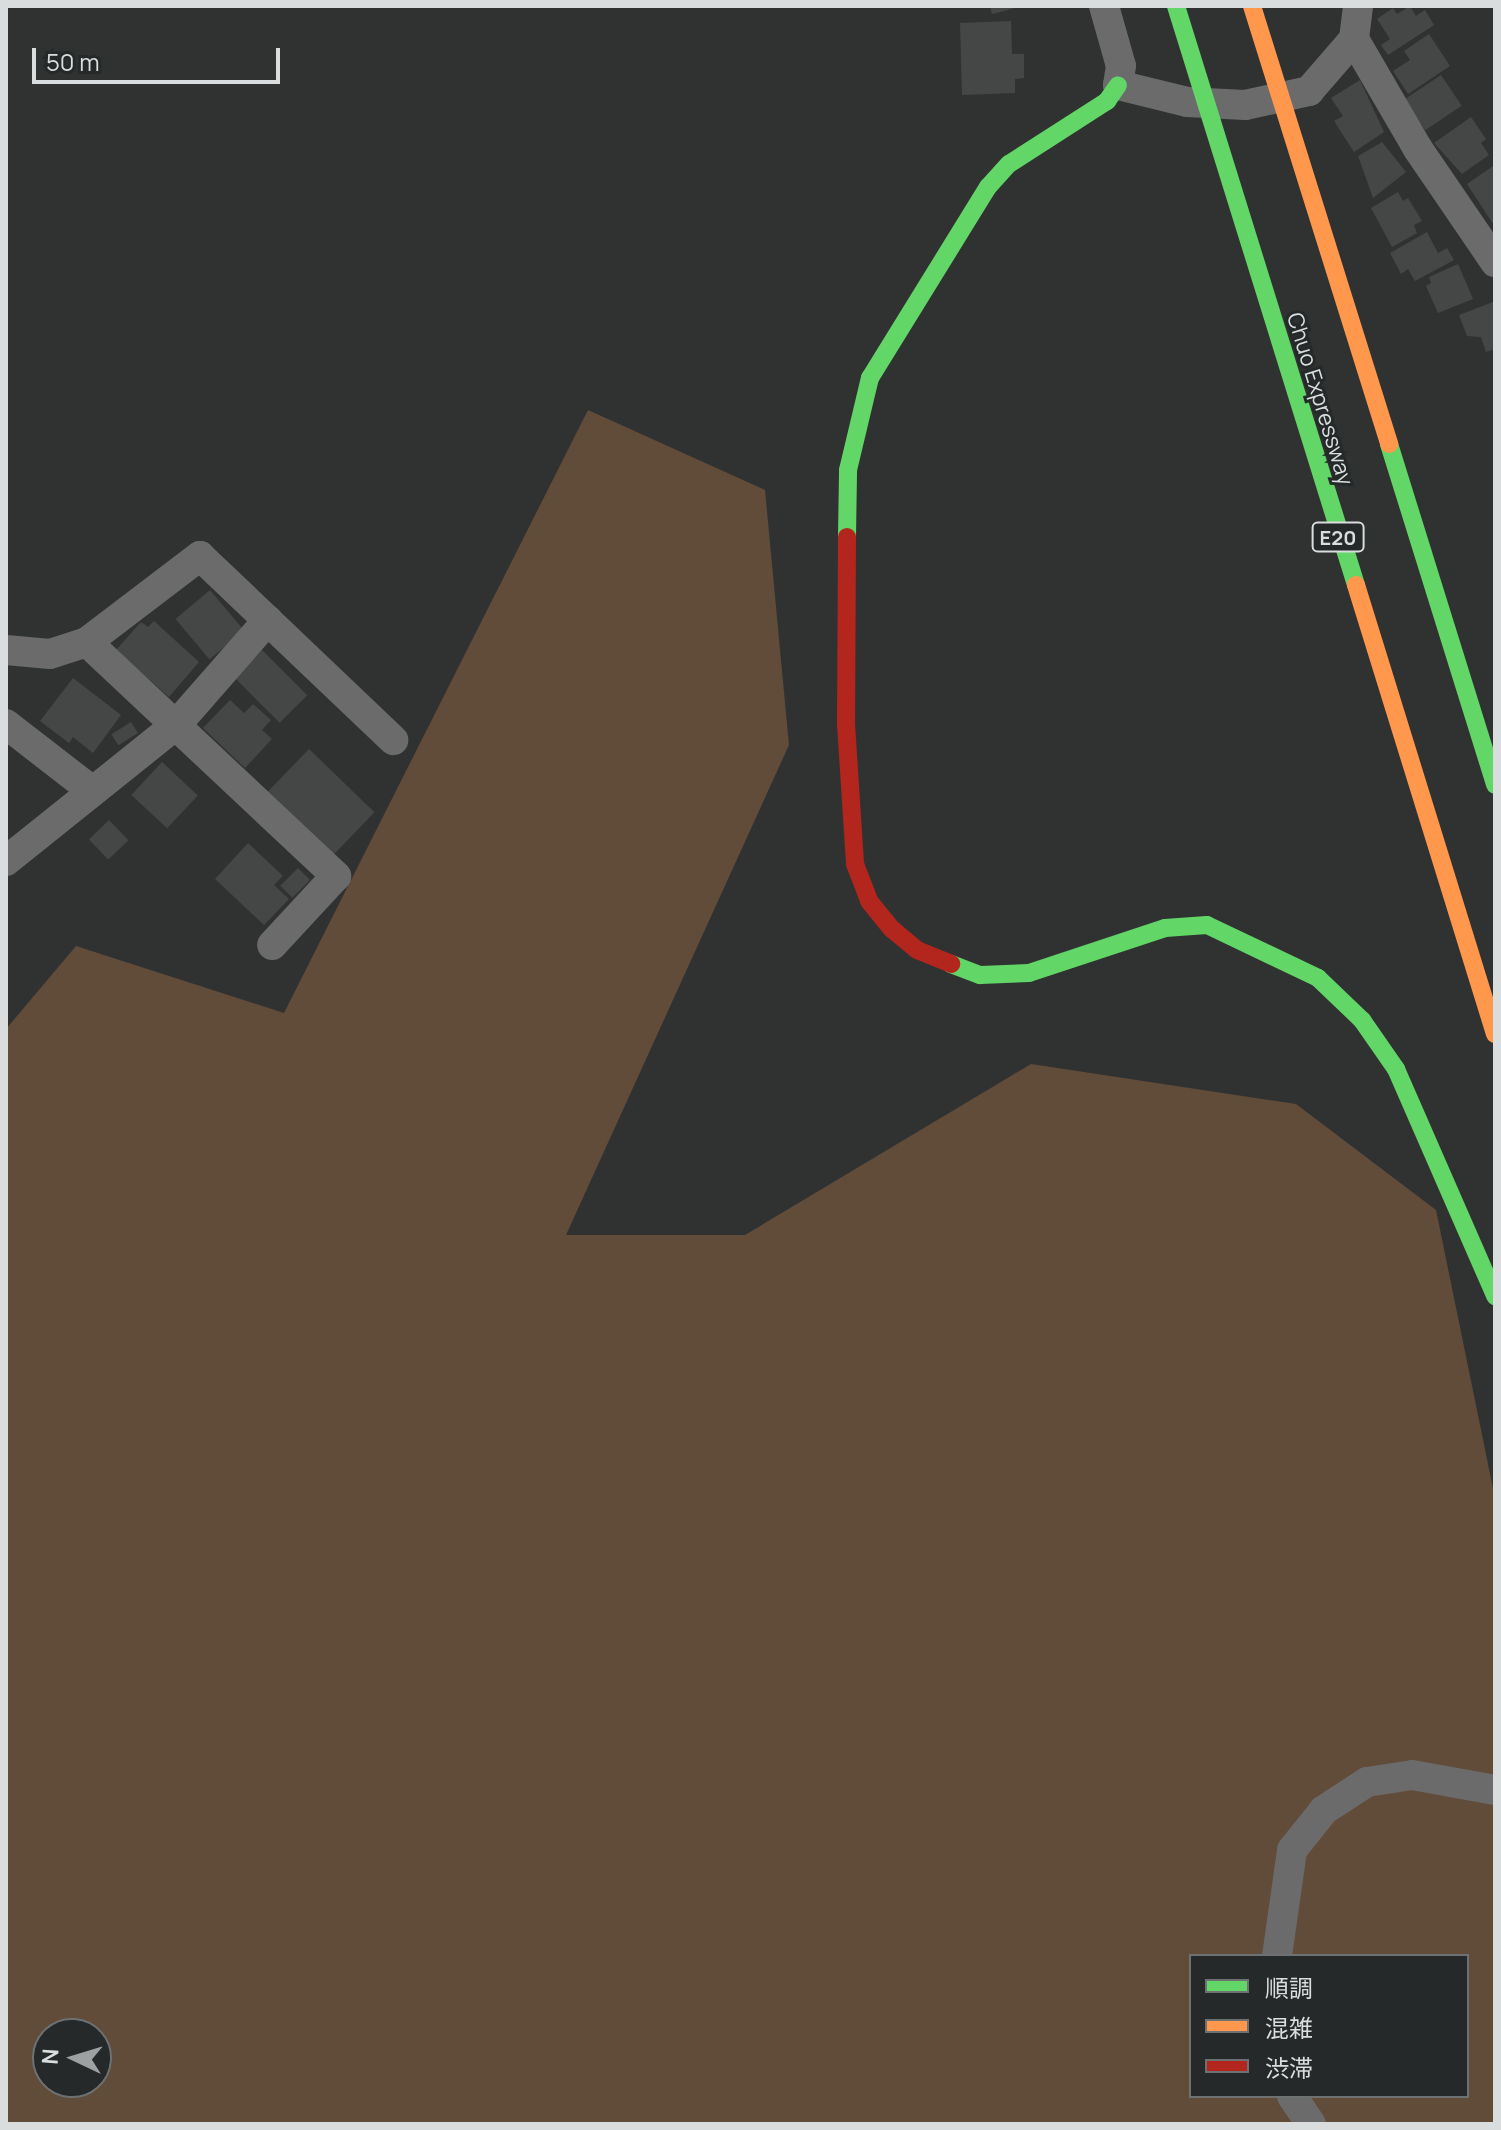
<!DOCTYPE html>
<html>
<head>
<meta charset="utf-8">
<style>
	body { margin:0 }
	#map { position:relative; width:1501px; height:2130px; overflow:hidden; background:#303232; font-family:Manrope,"Noto Sans JP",sans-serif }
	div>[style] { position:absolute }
	.green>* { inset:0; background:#614b39 }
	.building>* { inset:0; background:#454747; transform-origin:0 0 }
	.street>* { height:30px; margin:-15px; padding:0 15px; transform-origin:15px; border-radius:15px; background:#6b6b6b }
	.fast>* { height:18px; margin:-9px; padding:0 9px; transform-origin:9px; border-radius:9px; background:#63d668 }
	.slow>* { height:18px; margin:-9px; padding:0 9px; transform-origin:9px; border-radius:9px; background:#ff974d }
	.jam>* { height:18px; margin:-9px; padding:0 9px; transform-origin:9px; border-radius:9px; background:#b3261e }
	span { translate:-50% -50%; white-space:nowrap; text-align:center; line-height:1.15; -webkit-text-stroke:6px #252929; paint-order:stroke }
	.shield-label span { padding:2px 6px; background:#252929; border:2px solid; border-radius:6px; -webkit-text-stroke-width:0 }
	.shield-label { font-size:20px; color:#dadddd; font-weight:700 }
	.street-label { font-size:22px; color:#dadddd }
	.frame { position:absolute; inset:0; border:8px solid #dadddd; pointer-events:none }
	.legend { position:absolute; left:1189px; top:1954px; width:280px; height:144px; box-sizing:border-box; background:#252929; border:2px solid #6d7171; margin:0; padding:10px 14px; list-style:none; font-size:24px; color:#dadddd }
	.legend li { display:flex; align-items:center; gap:16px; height:40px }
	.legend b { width:40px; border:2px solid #6d7171 }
	.north { position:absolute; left:32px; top:2018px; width:80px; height:80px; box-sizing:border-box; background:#252929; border:2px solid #6d7171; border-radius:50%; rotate:274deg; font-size:22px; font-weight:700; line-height:32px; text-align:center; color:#dadddd }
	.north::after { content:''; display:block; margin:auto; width:28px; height:36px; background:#9ea1a1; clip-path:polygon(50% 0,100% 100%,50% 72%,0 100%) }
	.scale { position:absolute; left:32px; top:48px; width:248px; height:36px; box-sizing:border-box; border:4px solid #dadddd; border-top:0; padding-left:10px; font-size:24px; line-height:28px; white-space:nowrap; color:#dadddd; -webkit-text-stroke:6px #252929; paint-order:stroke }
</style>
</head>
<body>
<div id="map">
	<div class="green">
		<i style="clip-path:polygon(evenodd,588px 410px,765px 490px,789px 745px,566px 1235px,745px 1235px,1031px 1064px,1296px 1104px,1436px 1210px,1495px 1498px,1495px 2124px,6px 2124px,6px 1029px,76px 946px,284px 1013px,588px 410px,1191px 1956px,1467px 1956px,1467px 2096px,1191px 2096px,1191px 1956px,588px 410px,48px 2034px,96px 2034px,96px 2082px,48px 2082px,48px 2034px)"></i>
	</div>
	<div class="building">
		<i style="clip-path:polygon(990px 6px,1019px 6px,1019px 7px,992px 14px)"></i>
		<i style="clip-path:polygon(1410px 6px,1416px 16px,1425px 10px,1434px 25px,1388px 55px,1381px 45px,1390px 39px,1377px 19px,1393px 8px,1397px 14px)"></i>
		<i style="clip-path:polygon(1011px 21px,1012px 54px,1024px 54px,1024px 78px,1015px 79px,1015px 93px,962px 95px,960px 23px)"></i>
		<i style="clip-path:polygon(1429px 34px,1450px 66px,1408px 94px,1393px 71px,1410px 60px,1404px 51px)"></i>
		<i style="left:1441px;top:75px;width:37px;height:44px;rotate:56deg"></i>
		<i style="clip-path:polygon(1360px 80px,1384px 132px,1354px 152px,1334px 121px,1343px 116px,1331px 98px)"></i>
		<i style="clip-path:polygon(1471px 117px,1486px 139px,1481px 143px,1489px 155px,1462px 174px,1434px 143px)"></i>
		<i style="clip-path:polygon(1382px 142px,1406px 172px,1373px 198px,1358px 156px)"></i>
		<i style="clip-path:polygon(1493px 166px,1495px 169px,1495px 227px,1467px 184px)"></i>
		<i style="clip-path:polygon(1398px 192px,1403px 201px,1408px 198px,1422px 221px,1414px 225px,1417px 233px,1392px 247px,1371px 208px)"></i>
		<i style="clip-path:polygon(1427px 232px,1438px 253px,1447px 248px,1454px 260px,1415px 281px,1408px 269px,1401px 274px,1390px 253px)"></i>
		<i style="clip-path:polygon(1458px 264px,1473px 299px,1438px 313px,1426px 286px,1431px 283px,1429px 277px)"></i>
		<i style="clip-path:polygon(1493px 302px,1495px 349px,1486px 352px,1481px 337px,1467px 336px,1459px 315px)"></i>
		<i style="left:210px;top:590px;width:53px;height:45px;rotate:50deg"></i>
		<i style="clip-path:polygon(154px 621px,199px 662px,169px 697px,116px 650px,141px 622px,148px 627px)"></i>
		<i style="left:262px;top:650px;width:64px;height:39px;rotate:45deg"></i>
		<i style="clip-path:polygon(73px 678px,121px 715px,93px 753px,73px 737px,69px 743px,40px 721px)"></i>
		<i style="clip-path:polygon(230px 700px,244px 713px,253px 704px,271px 720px,262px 730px,272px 739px,245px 768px,203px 728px)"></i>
		<i style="left:131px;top:722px;width:13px;height:23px;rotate:58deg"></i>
		<i style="left:309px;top:749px;width:91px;height:59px;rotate:44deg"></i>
		<i style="left:162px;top:762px;width:49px;height:45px;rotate:43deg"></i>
		<i style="left:109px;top:820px;width:28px;height:28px;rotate:46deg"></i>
		<i style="clip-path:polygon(248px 843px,283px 876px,274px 885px,289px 899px,264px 925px,215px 879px)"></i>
		<i style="left:298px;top:868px;width:17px;height:25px;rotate:45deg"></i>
	</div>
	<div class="street">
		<i style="left:1104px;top:6px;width:62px;rotate:74.2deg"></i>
		<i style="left:1121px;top:66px;width:19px;rotate:99deg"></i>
		<i style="left:1118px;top:85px;width:71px;rotate:13.8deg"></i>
		<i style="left:1187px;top:102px;width:58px;rotate:3deg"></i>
		<i style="left:1245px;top:105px;width:66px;rotate:-12.3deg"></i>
		<i style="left:1309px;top:91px;width:69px;rotate:-49.1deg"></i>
		<i style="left:1354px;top:39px;width:33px;rotate:-83deg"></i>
		<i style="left:1354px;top:39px;width:127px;rotate:59.8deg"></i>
		<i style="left:1418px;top:149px;width:137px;rotate:55.7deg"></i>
		<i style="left:87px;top:642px;width:342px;rotate:43.2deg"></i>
		<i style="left:336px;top:876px;width:94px;rotate:132.8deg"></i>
		<i style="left:6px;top:650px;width:44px;rotate:5.2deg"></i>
		<i style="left:50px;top:654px;width:39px;rotate:-18deg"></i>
		<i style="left:87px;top:642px;width:142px;rotate:-37.3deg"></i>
		<i style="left:200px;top:556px;width:267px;rotate:43.6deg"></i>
		<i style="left:6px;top:724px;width:108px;rotate:37.8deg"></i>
		<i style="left:6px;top:861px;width:219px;rotate:-38.7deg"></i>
		<i style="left:177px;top:724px;width:138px;rotate:-48.8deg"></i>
		<i style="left:1277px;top:1956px;width:107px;rotate:-81.9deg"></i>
		<i style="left:1292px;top:1850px;width:51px;rotate:-51.3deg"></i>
		<i style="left:1324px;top:1810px;width:51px;rotate:-33.1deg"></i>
		<i style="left:1367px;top:1782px;width:46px;rotate:-8.8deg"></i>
		<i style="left:1412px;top:1775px;width:84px;rotate:10.2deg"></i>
		<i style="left:1292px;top:2096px;width:34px;rotate:56deg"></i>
	</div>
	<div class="fast">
		<i style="left:1176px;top:6px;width:606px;rotate:72.73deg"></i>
		<i style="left:1389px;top:444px;width:357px;rotate:72.7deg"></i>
		<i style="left:847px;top:537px;width:67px;rotate:-89.1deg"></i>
		<i style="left:848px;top:470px;width:95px;rotate:-76.6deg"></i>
		<i style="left:870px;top:378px;width:225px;rotate:-58.3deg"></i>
		<i style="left:988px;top:187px;width:31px;rotate:-48deg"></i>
		<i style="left:1009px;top:164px;width:117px;rotate:-32.7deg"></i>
		<i style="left:1107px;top:101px;width:19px;rotate:-55deg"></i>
		<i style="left:951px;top:964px;width:31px;rotate:21deg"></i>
		<i style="left:980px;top:975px;width:49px;rotate:-2.3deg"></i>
		<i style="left:1029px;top:973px;width:143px;rotate:-18.3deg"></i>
		<i style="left:1165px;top:928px;width:42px;rotate:-4.1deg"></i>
		<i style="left:1207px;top:925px;width:123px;rotate:25.5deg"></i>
		<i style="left:1318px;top:978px;width:61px;rotate:43.7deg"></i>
		<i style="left:1362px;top:1020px;width:60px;rotate:55.2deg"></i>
		<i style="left:1396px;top:1069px;width:248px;rotate:66.4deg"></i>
	</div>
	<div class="slow">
		<i style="left:1252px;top:6px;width:459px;rotate:72.6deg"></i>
		<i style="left:1356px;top:585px;width:470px;rotate:72.8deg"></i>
	</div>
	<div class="jam">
		<i style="left:847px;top:537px;width:187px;rotate:90.3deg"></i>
		<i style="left:846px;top:724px;width:140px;rotate:86.3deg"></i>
		<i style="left:855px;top:864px;width:40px;rotate:69deg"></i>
		<i style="left:869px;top:901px;width:36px;rotate:51deg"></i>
		<i style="left:892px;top:929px;width:33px;rotate:40deg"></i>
		<i style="left:917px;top:950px;width:37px;rotate:22deg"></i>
	</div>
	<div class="shield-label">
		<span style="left:1338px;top:537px">E20</span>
	</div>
	<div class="street-label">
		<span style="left:1320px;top:399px;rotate:73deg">Chuo Expressway</span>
	</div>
	<div class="frame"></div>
	<ul class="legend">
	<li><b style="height:10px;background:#63d668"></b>順調</li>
	<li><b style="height:10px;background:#ff974d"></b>混雑</li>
	<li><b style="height:10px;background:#b3261e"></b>渋滞</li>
	</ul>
	<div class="north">N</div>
	<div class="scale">50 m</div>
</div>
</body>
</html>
